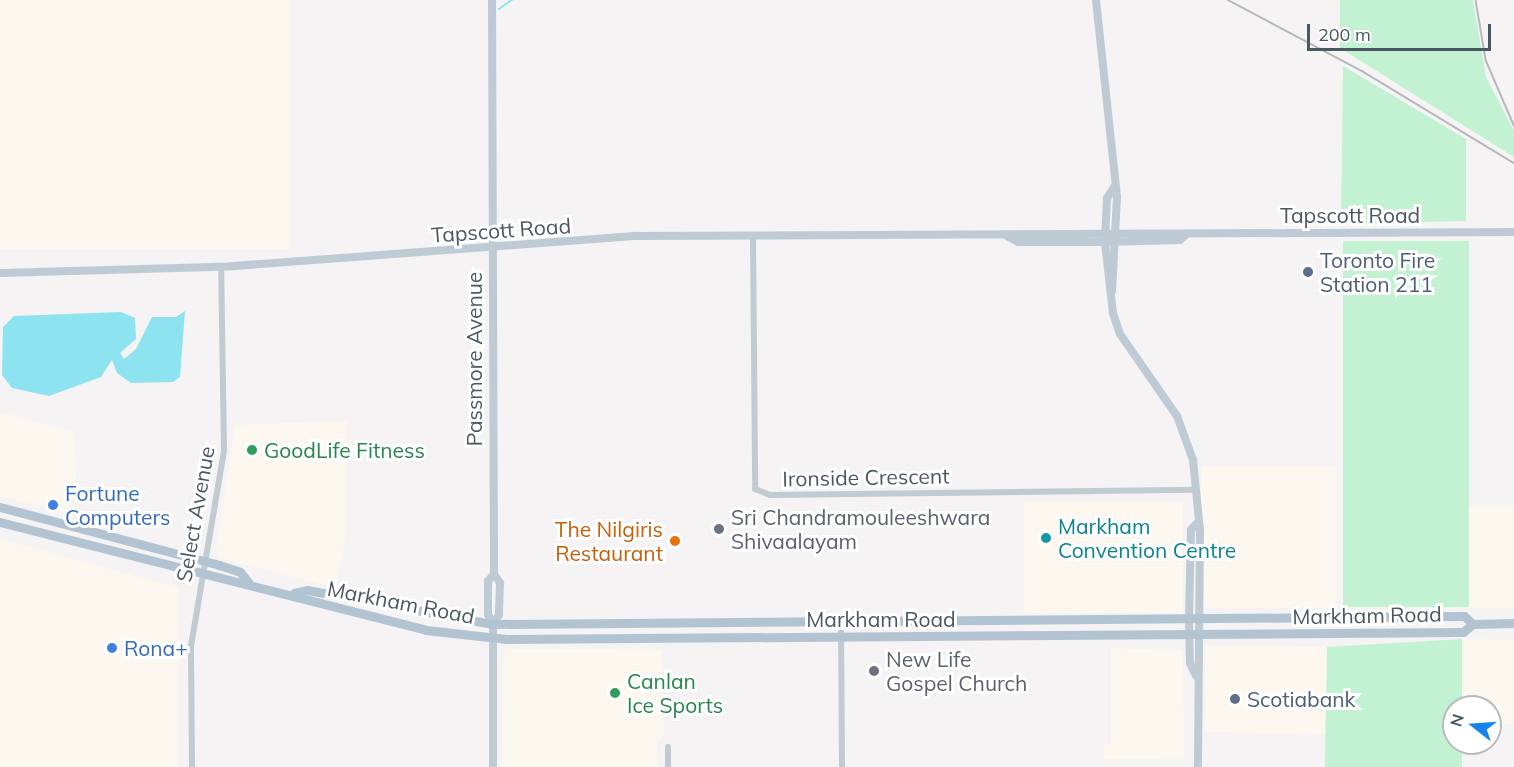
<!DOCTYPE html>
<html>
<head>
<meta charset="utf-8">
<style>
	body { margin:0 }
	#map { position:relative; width:1514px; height:767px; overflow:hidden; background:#f5f3f3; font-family:Mulish,sans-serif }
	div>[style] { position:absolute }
	.commercial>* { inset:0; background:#fdf8ef; transform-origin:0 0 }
	.green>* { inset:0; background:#c2f2d1; transform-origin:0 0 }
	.water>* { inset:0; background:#8ee3f0 }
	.stream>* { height:1.5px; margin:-0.75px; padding:0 0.75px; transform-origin:0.75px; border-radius:0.75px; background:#8ee3f0 }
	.street>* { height:6px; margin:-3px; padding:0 3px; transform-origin:3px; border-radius:3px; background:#c1cbd2 }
	.secondary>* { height:8px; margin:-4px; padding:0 4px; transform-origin:4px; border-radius:4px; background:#bfcbd4 }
	.primary>* { height:9px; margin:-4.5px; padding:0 4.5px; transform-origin:4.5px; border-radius:4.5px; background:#b2c4d1 }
	.rail>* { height:1.5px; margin:-0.75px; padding:0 0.75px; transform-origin:0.75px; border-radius:0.75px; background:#b5b9bd }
	.dots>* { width:16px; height:16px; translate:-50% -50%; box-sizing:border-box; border:3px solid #fff; border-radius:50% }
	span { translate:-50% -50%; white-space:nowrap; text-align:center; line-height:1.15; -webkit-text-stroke:6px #fff; paint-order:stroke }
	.street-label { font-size:21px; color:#4a5861 }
	.service-label { font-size:21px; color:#4e5e75 }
	.left { translate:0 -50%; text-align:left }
	.leisure-label { font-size:21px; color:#27864d }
	.shop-label { font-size:21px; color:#366cbe }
	.worship-label { font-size:21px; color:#5b616d }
	.culture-label { font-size:21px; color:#0d838f }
	.food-label { font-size:21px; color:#c56008 }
	.right { translate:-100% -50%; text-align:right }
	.north { position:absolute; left:1442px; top:695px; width:60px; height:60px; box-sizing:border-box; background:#fff; border:2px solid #b7bcc0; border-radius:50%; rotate:287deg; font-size:16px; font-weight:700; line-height:24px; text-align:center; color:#4a5861 }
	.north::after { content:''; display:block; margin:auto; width:21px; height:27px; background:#1684eb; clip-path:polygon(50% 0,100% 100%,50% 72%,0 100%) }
	.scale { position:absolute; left:1307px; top:24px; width:184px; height:27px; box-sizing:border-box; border:3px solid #4a5861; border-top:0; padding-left:8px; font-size:18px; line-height:21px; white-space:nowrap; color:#4a5861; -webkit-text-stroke:4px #fff; paint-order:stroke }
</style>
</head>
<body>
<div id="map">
	<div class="commercial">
		<i style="left:0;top:0;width:291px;height:249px"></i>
		<i style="clip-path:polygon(0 412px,75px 432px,76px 478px,67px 513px,0 496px)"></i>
		<i style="clip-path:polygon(347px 421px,347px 532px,335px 588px,220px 558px,216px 551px,235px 425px)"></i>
		<i style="left:1201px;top:467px;width:135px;height:141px"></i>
		<i style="left:1024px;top:502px;width:159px;height:111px"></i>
		<i style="left:1514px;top:506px;width:102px;height:46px;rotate:90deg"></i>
		<i style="clip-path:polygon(0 539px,179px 588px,179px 767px,0 767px)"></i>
		<i style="clip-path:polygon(1462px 639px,1514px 640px,1514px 724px,1490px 723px,1490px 707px,1462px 707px)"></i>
		<i style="left:1327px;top:647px;width:87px;height:121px;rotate:91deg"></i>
		<i style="clip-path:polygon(1111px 648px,1183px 651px,1184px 758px,1104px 759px,1104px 744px,1111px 744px)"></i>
		<i style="clip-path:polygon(504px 649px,661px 650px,664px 735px,657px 741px,658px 767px,501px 767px)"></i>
	</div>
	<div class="green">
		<i style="clip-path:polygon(1340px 0,1473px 0,1486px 77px,1514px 131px,1514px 157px,1340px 48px)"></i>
		<i style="clip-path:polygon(1343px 66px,1466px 139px,1466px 221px,1341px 224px)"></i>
		<i style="left:1469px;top:241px;width:366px;height:126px;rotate:90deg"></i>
		<i style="clip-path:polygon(1462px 639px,1462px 707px,1454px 707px,1454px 743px,1462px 743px,1462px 767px,1325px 767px,1327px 647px)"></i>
	</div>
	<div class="water">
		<i style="clip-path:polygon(185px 311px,180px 377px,173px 382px,131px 383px,117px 373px,112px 360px,101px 377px,49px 396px,12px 388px,2px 375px,3px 327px,14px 316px,121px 312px,135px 318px,136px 339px,120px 353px,124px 359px,136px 349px,152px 317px,176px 317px)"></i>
	</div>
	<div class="stream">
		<i style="left:499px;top:9px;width:16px;rotate:-35deg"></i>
	</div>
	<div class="street">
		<i style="left:753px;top:236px;width:253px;rotate:89.5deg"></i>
		<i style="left:755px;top:489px;width:16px;rotate:22deg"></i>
		<i style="left:770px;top:495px;width:425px;rotate:-0.7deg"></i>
		<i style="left:841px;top:622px;width:145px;rotate:89.6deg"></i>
		<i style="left:192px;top:767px;width:121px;rotate:-90.5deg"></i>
		<i style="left:191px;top:646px;width:199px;rotate:-80.4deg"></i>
		<i style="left:224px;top:450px;width:183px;rotate:-90.9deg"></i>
		<i style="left:668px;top:767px;width:20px;rotate:-90deg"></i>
	</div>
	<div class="secondary">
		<i style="left:492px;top:0;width:574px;rotate:89.8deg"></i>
		<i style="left:494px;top:574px;width:11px;rotate:56deg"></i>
		<i style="left:500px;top:583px;width:32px;rotate:92deg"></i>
		<i style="left:499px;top:615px;width:11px;rotate:124deg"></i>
		<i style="left:1096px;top:0;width:198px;rotate:83.9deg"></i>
		<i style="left:1117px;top:197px;width:94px;rotate:93deg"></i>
		<i style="left:1114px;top:187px;width:13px;rotate:122deg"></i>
		<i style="left:1107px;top:198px;width:44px;rotate:92.6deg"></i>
		<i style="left:1105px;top:242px;width:71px;rotate:83.6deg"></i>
		<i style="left:1113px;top:313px;width:22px;rotate:72deg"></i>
		<i style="left:1120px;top:334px;width:100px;rotate:55.2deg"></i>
		<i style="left:1177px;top:416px;width:47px;rotate:70deg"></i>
		<i style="left:1193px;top:460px;width:70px;rotate:84.3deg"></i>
		<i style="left:1200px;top:530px;width:237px;rotate:90.5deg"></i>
		<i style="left:1005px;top:235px;width:15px;rotate:28deg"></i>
		<i style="left:1018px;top:242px;width:87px"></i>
		<i style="left:1105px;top:242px;width:75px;rotate:-1.5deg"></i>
		<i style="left:1180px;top:240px;width:9px;rotate:-41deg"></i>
		<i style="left:0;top:273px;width:221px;rotate:-1.6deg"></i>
		<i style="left:221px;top:267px;width:418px;rotate:-4.3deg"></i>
		<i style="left:638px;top:236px;width:876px;rotate:-0.26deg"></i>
		<i style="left:1196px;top:524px;width:8px;rotate:130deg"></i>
		<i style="left:1191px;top:530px;width:90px;rotate:91.3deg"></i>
		<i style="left:1189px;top:620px;width:43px;rotate:88.7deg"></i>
		<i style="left:1190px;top:663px;width:14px;rotate:65deg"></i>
		<i style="left:493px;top:767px;width:143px;rotate:-90deg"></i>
		<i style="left:493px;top:624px;width:11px;rotate:-117deg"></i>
		<i style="left:488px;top:614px;width:33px;rotate:-90deg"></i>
		<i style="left:488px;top:581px;width:9px;rotate:-49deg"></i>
	</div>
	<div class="primary">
		<i style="left:0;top:507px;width:227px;rotate:14.8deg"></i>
		<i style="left:219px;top:565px;width:22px;rotate:18deg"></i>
		<i style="left:240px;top:572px;width:13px;rotate:51deg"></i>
		<i style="left:0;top:522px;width:439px;rotate:14.2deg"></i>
		<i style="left:426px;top:630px;width:81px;rotate:6.4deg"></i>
		<i style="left:506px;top:639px;width:957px;rotate:-0.42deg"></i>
		<i style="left:1463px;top:632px;width:13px;rotate:-39deg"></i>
		<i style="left:1473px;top:624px;width:41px;rotate:-1.4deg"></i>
		<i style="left:294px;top:593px;width:13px;rotate:-13deg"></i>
		<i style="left:307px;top:590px;width:189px;rotate:10.4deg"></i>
		<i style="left:493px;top:624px;width:971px;rotate:-0.47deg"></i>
		<i style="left:1464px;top:616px;width:12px;rotate:42deg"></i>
	</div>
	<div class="rail">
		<i style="left:1228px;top:0;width:152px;rotate:27.9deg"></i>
		<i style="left:1362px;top:71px;width:178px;rotate:31.2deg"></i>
		<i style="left:1476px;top:0;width:61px;rotate:80.5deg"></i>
		<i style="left:1486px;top:60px;width:71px;rotate:66.7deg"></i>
	</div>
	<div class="dots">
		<i style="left:1308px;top:272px;background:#5c6f8a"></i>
		<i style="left:252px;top:450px;background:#2e9e5b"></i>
		<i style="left:53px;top:505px;background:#3f7fe0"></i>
		<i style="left:719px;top:529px;background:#6b7280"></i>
		<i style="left:1046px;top:538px;background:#0f9aa8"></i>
		<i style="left:675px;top:541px;background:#e8710a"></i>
		<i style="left:112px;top:648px;background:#3f7fe0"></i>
		<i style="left:874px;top:671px;background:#6b7280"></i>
		<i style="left:615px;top:693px;background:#2e9e5b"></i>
		<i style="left:1235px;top:699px;background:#5c6f8a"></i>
	</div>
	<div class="street-label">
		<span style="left:1350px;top:215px">Tapscott Road</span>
		<span style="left:501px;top:230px;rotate:-4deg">Tapscott Road</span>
		<span style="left:474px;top:359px;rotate:-90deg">Passmore Avenue</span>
		<span style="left:866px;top:477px;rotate:-1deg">Ironside Crescent</span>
		<span style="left:195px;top:514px;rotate:-80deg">Select Avenue</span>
		<span style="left:401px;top:602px;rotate:11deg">Markham Road</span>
		<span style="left:1367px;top:615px;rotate:-1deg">Markham Road</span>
		<span style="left:881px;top:619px">Markham Road</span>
	</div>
	<div class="service-label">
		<span class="left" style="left:1320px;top:272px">Toronto Fire<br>Station 211</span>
		<span class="left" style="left:1247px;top:699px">Scotiabank</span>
	</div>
	<div class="leisure-label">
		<span class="left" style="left:264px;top:450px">GoodLife Fitness</span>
		<span class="left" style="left:627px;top:693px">Canlan<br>Ice Sports</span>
	</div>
	<div class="shop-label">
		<span class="left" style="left:65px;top:505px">Fortune<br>Computers</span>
		<span class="left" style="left:124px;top:648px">Rona+</span>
	</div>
	<div class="worship-label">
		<span class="left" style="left:731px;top:529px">Sri Chandramouleeshwara<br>Shivaalayam</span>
		<span class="left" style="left:886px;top:671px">New Life<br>Gospel Church</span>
	</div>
	<div class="culture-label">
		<span class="left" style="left:1058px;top:538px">Markham<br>Convention Centre</span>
	</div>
	<div class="food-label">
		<span class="right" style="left:663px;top:541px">The Nilgiris<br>Restaurant</span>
	</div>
	<div class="north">N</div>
	<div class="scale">200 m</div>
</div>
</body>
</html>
